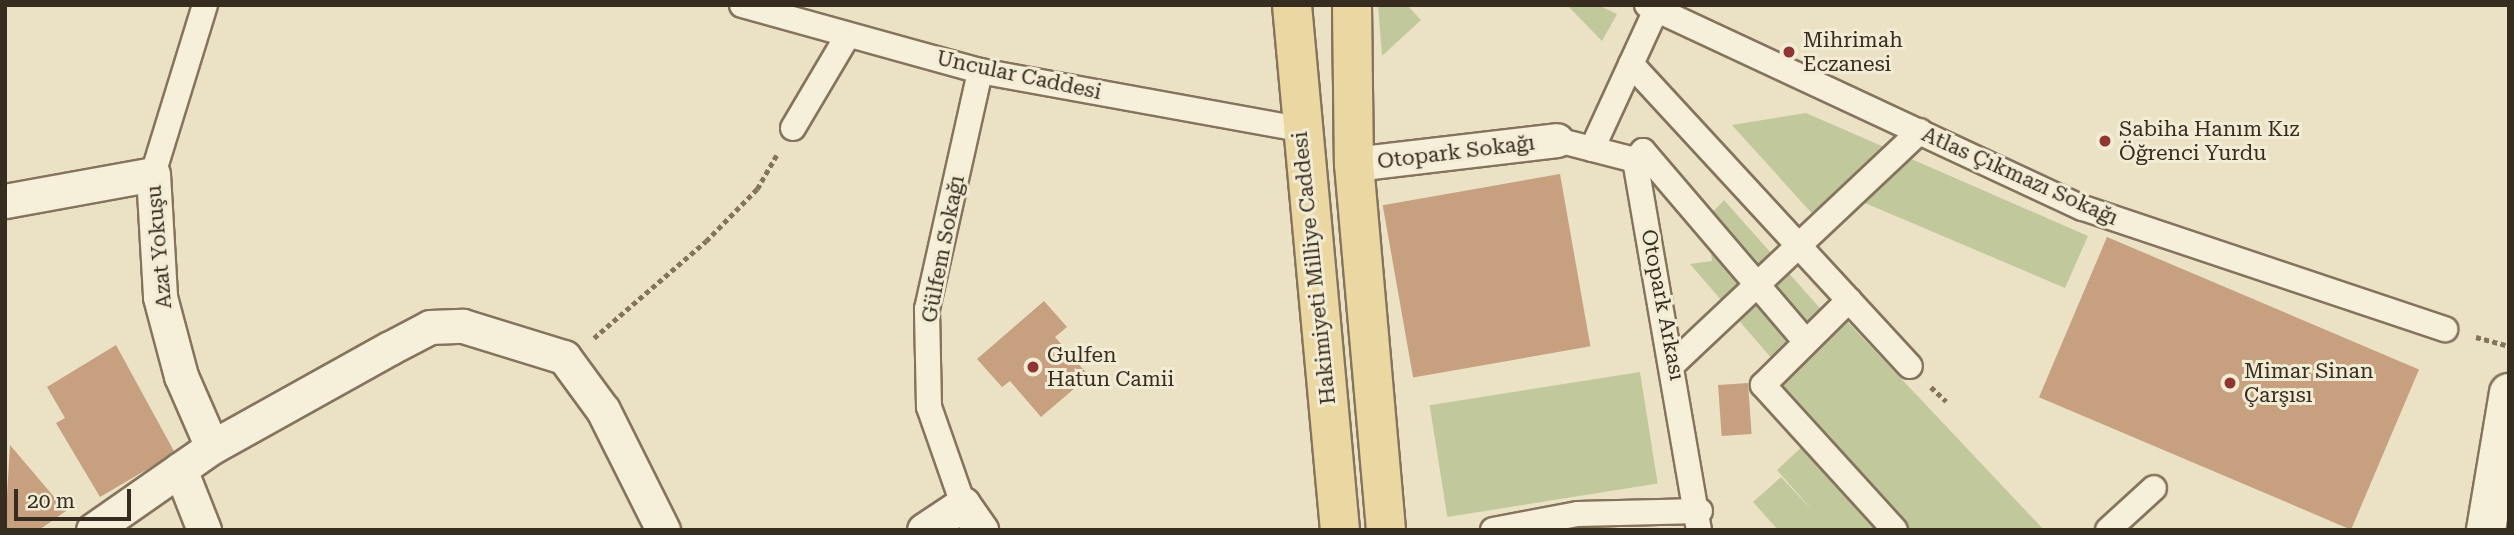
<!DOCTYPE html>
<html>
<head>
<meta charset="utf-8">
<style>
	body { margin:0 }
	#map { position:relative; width:2514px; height:535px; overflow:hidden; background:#ebe2c6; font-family:"Roboto Serif",serif }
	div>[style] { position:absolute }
	.green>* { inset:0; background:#c1c89b; transform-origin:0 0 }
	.building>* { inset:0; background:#c6a07f; transform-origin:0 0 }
	.path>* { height:4.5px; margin-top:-2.25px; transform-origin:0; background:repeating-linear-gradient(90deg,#85745d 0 5px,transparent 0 8.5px) }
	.roads { filter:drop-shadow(2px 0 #85745d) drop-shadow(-2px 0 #85745d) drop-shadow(0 2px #85745d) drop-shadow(0 -2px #85745d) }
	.pedestrian>* { height:24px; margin:-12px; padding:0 12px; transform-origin:12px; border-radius:12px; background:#f6efd9 }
	.minor>* { height:33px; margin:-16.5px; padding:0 16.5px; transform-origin:16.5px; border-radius:16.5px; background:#f6efd9 }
	.tertiary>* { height:38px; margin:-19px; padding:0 19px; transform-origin:19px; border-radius:19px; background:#f6efd9 }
	.primary>* { height:38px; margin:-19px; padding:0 19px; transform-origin:19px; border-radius:19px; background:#ebd7a1 }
	.dots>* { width:19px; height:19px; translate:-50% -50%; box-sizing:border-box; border:4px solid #f3ecd5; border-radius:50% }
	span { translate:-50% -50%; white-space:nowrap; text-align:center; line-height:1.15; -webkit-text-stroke:6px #f3ecd5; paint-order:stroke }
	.poi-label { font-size:21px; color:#362c20 }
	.left { translate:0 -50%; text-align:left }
	.street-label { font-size:21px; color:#362c20 }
	.frame { position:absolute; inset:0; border:7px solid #362c20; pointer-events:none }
	.scale { position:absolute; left:14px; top:489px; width:117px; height:32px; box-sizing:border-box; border:4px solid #362c20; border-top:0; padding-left:9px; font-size:21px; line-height:24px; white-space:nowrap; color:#362c20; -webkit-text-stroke:5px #f3ecd5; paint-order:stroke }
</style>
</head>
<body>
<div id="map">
	<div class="green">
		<i style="clip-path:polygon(1378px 5px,1407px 5px,1421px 20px,1382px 56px)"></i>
		<i style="clip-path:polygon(1567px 5px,1598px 5px,1617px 14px,1602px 41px)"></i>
		<i style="clip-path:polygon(1806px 113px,2088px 236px,2065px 288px,1858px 200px,1826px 229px,1732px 125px)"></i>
		<i style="clip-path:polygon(1724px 200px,1826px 315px,1773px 360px,1690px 264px,1712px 261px,1707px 218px)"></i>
		<i style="clip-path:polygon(1843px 317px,2044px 530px,1778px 530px,1753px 502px,1781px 477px,1814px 512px,1777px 470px,1818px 432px,1773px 383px)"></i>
		<i style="left:1640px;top:372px;width:113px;height:213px;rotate:81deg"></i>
	</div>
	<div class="building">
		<i style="left:1560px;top:174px;width:175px;height:180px;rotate:80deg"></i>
		<i style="left:2107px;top:237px;width:339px;height:174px;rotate:23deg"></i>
		<i style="clip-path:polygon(1044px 301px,1067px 327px,1055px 337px,1089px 376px,1041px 417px,1010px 381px,1002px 387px,977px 359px)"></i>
		<i style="clip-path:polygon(116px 345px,175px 453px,100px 497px,56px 423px,65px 418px,47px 387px)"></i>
		<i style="left:1748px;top:383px;width:51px;height:30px;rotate:86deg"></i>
		<i style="clip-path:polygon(10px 445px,66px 511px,39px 530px,5px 530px)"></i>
	</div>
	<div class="path">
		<i style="left:2476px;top:337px;width:34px;rotate:15deg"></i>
		<i style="left:594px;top:338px;width:148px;rotate:-40.9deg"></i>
		<i style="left:706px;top:241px;width:73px;rotate:-45.6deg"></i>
		<i style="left:757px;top:189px;width:39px;rotate:-60deg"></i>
		<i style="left:1931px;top:387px;width:21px;rotate:43deg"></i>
	</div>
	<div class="roads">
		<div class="pedestrian">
			<i style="left:742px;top:5px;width:247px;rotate:15.5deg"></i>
			<i style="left:980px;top:71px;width:325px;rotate:10.3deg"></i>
			<i style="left:1647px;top:5px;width:481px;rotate:25deg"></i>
			<i style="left:2083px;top:208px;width:382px;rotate:18.5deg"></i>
			<i style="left:1631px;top:64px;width:411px;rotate:47.3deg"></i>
			<i style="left:793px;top:128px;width:108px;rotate:-59.4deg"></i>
			<i style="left:1557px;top:140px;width:81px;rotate:14.4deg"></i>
			<i style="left:1635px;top:160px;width:375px;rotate:80.2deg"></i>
			<i style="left:1592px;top:149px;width:153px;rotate:-65.3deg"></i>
			<i style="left:1635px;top:160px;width:12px;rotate:-48deg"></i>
			<i style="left:1643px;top:151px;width:251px;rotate:49.5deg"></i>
			<i style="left:153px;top:174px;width:177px;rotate:-72.9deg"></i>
			<i style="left:1849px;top:300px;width:121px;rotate:135.3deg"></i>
			<i style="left:1763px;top:385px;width:196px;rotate:47.7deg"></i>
			<i style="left:1674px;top:363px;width:338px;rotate:-43.3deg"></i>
			<i style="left:963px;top:504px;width:103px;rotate:-109.3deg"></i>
			<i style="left:929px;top:407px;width:98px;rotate:-91.2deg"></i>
			<i style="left:927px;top:309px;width:244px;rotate:-77.4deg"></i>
			<i style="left:1493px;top:530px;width:86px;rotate:-10.7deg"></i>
			<i style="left:1578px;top:514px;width:122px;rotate:-1.4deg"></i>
			<i style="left:2108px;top:530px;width:62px;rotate:-42.4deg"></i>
		</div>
		<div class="minor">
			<i style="left:1354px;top:164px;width:204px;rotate:-6.7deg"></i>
			<i style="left:5px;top:201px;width:150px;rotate:-10.3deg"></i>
			<i style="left:153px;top:174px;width:123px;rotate:86.7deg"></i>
			<i style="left:160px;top:297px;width:82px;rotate:75.1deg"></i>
			<i style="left:181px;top:376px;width:77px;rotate:66.4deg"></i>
			<i style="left:180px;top:469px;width:66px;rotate:68.5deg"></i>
			<i style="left:93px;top:530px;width:145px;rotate:-34.9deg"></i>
			<i style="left:212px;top:447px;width:204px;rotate:-29.1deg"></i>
			<i style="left:390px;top:348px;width:45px;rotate:-27.7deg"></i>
			<i style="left:430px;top:327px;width:33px;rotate:-2deg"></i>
			<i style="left:463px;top:326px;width:106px;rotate:17.1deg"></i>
			<i style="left:564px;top:357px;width:66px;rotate:53.7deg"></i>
			<i style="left:603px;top:410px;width:134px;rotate:63.4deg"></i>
			<i style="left:924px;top:530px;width:47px;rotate:-33.7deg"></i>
			<i style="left:963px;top:504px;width:32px;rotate:55deg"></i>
		</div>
		<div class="tertiary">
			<i style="left:2486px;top:530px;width:139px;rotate:-80.5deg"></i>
		</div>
		<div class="primary">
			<i style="left:1292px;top:5px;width:527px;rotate:84.78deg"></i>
			<i style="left:1352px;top:5px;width:159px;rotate:89.3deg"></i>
			<i style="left:1354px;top:164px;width:367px;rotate:85deg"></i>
		</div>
	</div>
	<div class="dots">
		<i style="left:1789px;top:52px;background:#8f3532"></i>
		<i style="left:2105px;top:141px;background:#8f3532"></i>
		<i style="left:1033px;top:367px;background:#8f3532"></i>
		<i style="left:2230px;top:383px;background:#8f3532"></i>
	</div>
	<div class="poi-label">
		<span class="left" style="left:1803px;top:52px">Mihrimah<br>Eczanesi</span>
		<span class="left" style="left:2119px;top:141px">Sabiha Hanım Kız<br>Öğrenci Yurdu</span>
		<span class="left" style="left:1047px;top:367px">Gulfen<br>Hatun Camii</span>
		<span class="left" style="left:2244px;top:383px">Mimar Sinan<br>Çarşısı</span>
	</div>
	<div class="street-label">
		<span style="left:1019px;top:75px;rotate:12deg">Uncular Caddesi</span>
		<span style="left:1456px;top:152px;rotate:-7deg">Otopark Sokağı</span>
		<span style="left:2020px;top:176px;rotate:24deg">Atlas Çıkmazı Sokağı</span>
		<span style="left:159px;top:247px;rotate:-95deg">Azat Yokuşu</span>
		<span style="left:943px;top:249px;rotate:-79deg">Gülfem Sokağı</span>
		<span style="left:1314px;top:268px;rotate:-96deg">Hakimiyeti Milliye Caddesi</span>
		<span style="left:1663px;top:305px;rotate:79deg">Otopark Arkası</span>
	</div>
	<div class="frame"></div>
	<div class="scale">20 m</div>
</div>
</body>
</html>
